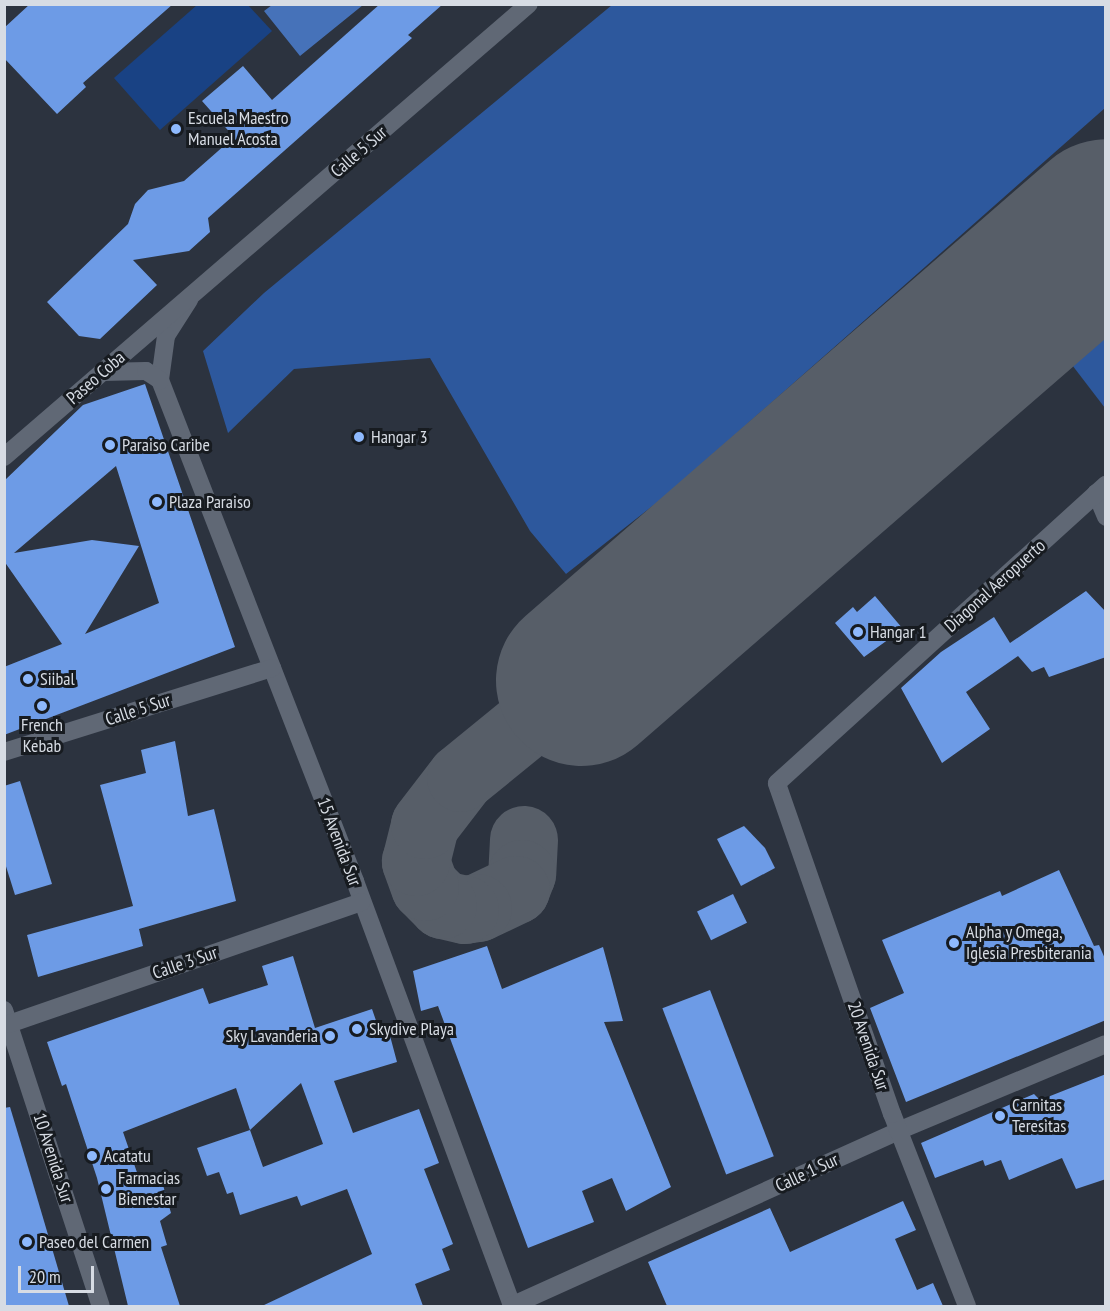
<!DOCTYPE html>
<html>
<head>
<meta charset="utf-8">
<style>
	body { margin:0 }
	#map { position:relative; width:1110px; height:1311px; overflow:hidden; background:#2c333f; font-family:"PT Sans Narrow",sans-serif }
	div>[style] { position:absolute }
	.green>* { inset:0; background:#194284 }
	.forest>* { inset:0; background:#2d589d }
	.water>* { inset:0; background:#4672b9 }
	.taxiway>* { height:68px; margin:-34px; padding:0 34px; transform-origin:34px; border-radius:34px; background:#575e68 }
	.runway>* { height:171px; margin:-85.5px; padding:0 85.5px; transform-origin:85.5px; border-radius:85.5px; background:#575e68 }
	.building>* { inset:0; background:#6d9be6; transform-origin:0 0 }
	.minor>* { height:18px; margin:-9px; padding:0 9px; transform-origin:9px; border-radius:9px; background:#606875 }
	.dots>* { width:16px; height:16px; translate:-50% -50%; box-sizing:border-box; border:3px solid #171b20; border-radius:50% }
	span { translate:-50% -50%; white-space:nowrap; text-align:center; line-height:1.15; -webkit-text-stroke:6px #171b20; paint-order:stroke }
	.poi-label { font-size:18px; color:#d7dce4 }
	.left { translate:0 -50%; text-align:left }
	.right { translate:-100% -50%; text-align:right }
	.street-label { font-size:18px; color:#d7dce4 }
	.frame { position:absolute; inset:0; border:6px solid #d7dce4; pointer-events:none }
	.scale { position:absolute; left:18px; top:1266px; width:76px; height:27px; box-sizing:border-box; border:3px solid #d7dce4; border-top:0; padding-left:8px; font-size:18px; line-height:21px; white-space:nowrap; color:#d7dce4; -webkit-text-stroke:4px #171b20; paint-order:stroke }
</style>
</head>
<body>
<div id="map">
	<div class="green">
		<i style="clip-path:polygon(197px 5px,248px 5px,272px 31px,160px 130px,114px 78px)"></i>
	</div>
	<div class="forest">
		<i style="clip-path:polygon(612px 5px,1105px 5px,1105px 108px,669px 493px,566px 574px,530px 531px,430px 358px,294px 369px,228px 433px,203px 351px,264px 293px)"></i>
		<i style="clip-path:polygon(1105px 330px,1105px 408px,1069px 361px)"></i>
	</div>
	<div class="water">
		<i style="clip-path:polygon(272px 5px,272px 4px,363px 5px,300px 56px,264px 11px)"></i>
	</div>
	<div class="taxiway">
		<i style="left:524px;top:840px;width:34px;rotate:93deg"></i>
		<i style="left:522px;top:874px;width:17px;rotate:111deg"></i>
		<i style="left:516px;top:890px;width:42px;rotate:154.7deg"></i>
		<i style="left:478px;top:908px;width:13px;rotate:171deg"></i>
		<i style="left:465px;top:910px;width:23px;rotate:-167deg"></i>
		<i style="left:443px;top:905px;width:25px;rotate:-135deg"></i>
		<i style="left:425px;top:887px;width:27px;rotate:-110deg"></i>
		<i style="left:416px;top:862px;width:38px;rotate:-76deg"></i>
		<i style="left:425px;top:825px;width:59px;rotate:-52.5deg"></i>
		<i style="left:461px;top:778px;width:155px;rotate:-39.2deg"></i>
	</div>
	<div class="runway">
		<i style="left:581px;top:680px;width:695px;rotate:-40.98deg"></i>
	</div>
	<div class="building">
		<i style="clip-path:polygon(30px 4px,173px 4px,83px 83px,86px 87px,57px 114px,4px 58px,4px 28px)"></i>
		<i style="clip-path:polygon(380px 4px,443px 4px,408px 35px,412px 38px,208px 218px,210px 232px,189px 251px,133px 260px,157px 285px,100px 339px,79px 336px,47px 302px,128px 224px,135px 204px,148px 190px,184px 181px,234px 137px,202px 101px,243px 66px,272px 100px)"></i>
		<i style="clip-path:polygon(evenodd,145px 384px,235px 647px,4px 735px,4px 667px,62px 644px,4px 561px,4px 481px,83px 405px,145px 384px,116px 466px,159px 603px,85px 634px,139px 546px,92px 540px,14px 553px,116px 466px)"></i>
		<i style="clip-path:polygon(1086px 591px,1106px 612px,1106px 657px,1049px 677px,1044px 667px,1032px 672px,1018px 656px,966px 692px,990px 729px,942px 763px,901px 688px,941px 652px,994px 617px,1010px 643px)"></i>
		<i style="clip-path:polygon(875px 596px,903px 629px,864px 657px,835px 623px,853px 607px,857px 612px)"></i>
		<i style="clip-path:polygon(175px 741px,188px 816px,214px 809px,236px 901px,139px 929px,143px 946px,38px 977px,27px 935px,133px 906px,100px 785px,146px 773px,141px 750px)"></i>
		<i style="clip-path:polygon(20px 781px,52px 884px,15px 895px,4px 860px,4px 786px)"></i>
		<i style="clip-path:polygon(744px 826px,765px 848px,775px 868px,741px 886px,717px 839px)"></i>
		<i style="clip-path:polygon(1059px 870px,1094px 946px,1099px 945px,1106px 961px,1106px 1020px,906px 1102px,870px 1008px,904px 993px,882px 940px,1000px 891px,1002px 896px)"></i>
		<i style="left:733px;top:894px;width:32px;height:40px;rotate:64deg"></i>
		<i style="clip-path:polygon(487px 946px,502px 989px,603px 947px,623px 1021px,604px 1022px,671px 1187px,626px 1211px,612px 1178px,582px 1191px,594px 1222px,528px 1248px,438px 1006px,421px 1011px,413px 971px)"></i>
		<i style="clip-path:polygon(evenodd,293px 956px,315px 1028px,372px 1009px,381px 1035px,389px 1032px,397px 1062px,334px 1081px,353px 1133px,419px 1109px,439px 1163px,424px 1169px,453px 1244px,442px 1249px,450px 1270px,415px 1284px,423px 1306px,262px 1306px,372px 1254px,347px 1189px,301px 1206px,297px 1196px,240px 1215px,233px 1192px,227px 1194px,219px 1172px,207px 1176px,197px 1148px,250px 1130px,236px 1088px,123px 1132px,141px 1184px,161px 1178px,171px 1213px,160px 1221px,167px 1245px,161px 1247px,180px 1306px,128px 1306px,97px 1178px,66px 1084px,62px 1086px,47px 1042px,203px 988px,209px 1004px,268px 985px,262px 966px,293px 956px,301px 1083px,323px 1144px,263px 1167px,250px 1130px,301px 1083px)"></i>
		<i style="left:710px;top:990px;width:178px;height:51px;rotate:69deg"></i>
		<i style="clip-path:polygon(1106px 1074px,1106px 1179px,1076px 1189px,1062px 1158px,1009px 1180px,1001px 1160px,985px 1166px,983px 1160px,935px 1178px,921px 1143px,1034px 1094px,1040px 1100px)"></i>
		<i style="clip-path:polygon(10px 1107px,31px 1177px,69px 1306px,4px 1306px,4px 1108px)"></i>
		<i style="clip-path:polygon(903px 1201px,916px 1230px,895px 1239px,917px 1290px,933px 1283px,943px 1306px,667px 1306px,648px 1262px,770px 1208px,790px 1252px)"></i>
	</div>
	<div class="minor">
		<i style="left:189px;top:300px;width:43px;rotate:122.6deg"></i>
		<i style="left:166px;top:336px;width:44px;rotate:97.8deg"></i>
		<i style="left:160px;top:380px;width:538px;rotate:68.73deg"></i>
		<i style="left:355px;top:881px;width:453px;rotate:69.7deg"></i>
		<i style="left:102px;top:372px;width:44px;rotate:-1.3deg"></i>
		<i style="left:146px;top:371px;width:17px;rotate:33deg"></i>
		<i style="left:4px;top:457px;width:693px;rotate:-40.79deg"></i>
		<i style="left:1096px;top:493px;width:26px;rotate:67deg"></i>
		<i style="left:4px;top:752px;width:281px;rotate:-17.4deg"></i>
		<i style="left:4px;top:1010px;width:311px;rotate:71.9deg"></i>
		<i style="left:9px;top:1024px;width:373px;rotate:-19.1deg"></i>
		<i style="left:511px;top:1306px;width:425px;rotate:-24.3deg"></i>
		<i style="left:898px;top:1131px;width:225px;rotate:-22.7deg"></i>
		<i style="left:967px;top:1306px;width:206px;rotate:-111.3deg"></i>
		<i style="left:892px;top:1114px;width:350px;rotate:-109.2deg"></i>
		<i style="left:777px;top:783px;width:444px;rotate:-42.2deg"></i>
	</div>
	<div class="dots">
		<i style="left:176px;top:129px;background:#8eb9fd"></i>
		<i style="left:359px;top:437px;background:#8eb9fd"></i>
		<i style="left:110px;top:445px;background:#8eb9fd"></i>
		<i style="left:157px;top:502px;background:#8eb9fd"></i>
		<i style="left:858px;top:632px;background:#8eb9fd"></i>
		<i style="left:28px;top:679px;background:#8eb9fd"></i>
		<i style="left:42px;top:706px;background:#8eb9fd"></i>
		<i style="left:954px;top:943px;background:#8eb9fd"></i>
		<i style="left:357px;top:1029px;background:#8eb9fd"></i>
		<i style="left:330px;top:1036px;background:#8eb9fd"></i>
		<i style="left:1000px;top:1116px;background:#8eb9fd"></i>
		<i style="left:92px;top:1156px;background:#8eb9fd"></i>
		<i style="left:106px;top:1189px;background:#8eb9fd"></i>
		<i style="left:27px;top:1242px;background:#8eb9fd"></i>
	</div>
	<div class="poi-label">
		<span class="left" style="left:188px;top:129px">Escuela Maestro<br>Manuel Acosta</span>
		<span class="left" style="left:371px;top:437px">Hangar 3</span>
		<span class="left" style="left:122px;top:445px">Paraiso Caribe</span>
		<span class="left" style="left:169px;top:502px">Plaza Paraiso</span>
		<span class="left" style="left:870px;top:632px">Hangar 1</span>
		<span class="left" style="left:40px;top:679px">Siibal</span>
		<span style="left:42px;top:736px">French<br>Kebab</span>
		<span class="left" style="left:966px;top:943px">Alpha y Omega,<br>Iglesia Presbiterania</span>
		<span class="left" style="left:369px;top:1029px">Skydive Playa</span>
		<span class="right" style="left:318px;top:1036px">Sky Lavanderia</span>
		<span class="left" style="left:1012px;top:1116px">Carnitas<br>Teresitas</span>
		<span class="left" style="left:104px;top:1156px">Acatatu</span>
		<span class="left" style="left:118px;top:1189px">Farmacias<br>Bienestar</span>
		<span class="left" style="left:39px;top:1242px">Paseo del Carmen</span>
	</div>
	<div class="street-label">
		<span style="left:359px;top:152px;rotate:-41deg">Calle 5 Sur</span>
		<span style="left:96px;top:378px;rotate:-41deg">Paseo Coba</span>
		<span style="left:995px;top:586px;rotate:-42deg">Diagonal Aeropuerto</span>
		<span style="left:138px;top:710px;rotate:-18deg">Calle 5 Sur</span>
		<span style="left:339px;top:842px;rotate:69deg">15 Avenida Sur</span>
		<span style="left:185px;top:963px;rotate:-19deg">Calle 3 Sur</span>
		<span style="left:868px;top:1046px;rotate:71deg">20 Avenida Sur</span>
		<span style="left:53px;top:1158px;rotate:72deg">10 Avenida Sur</span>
		<span style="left:807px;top:1173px;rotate:-25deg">Calle 1 Sur</span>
	</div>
	<div class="frame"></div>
	<div class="scale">20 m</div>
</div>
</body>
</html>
